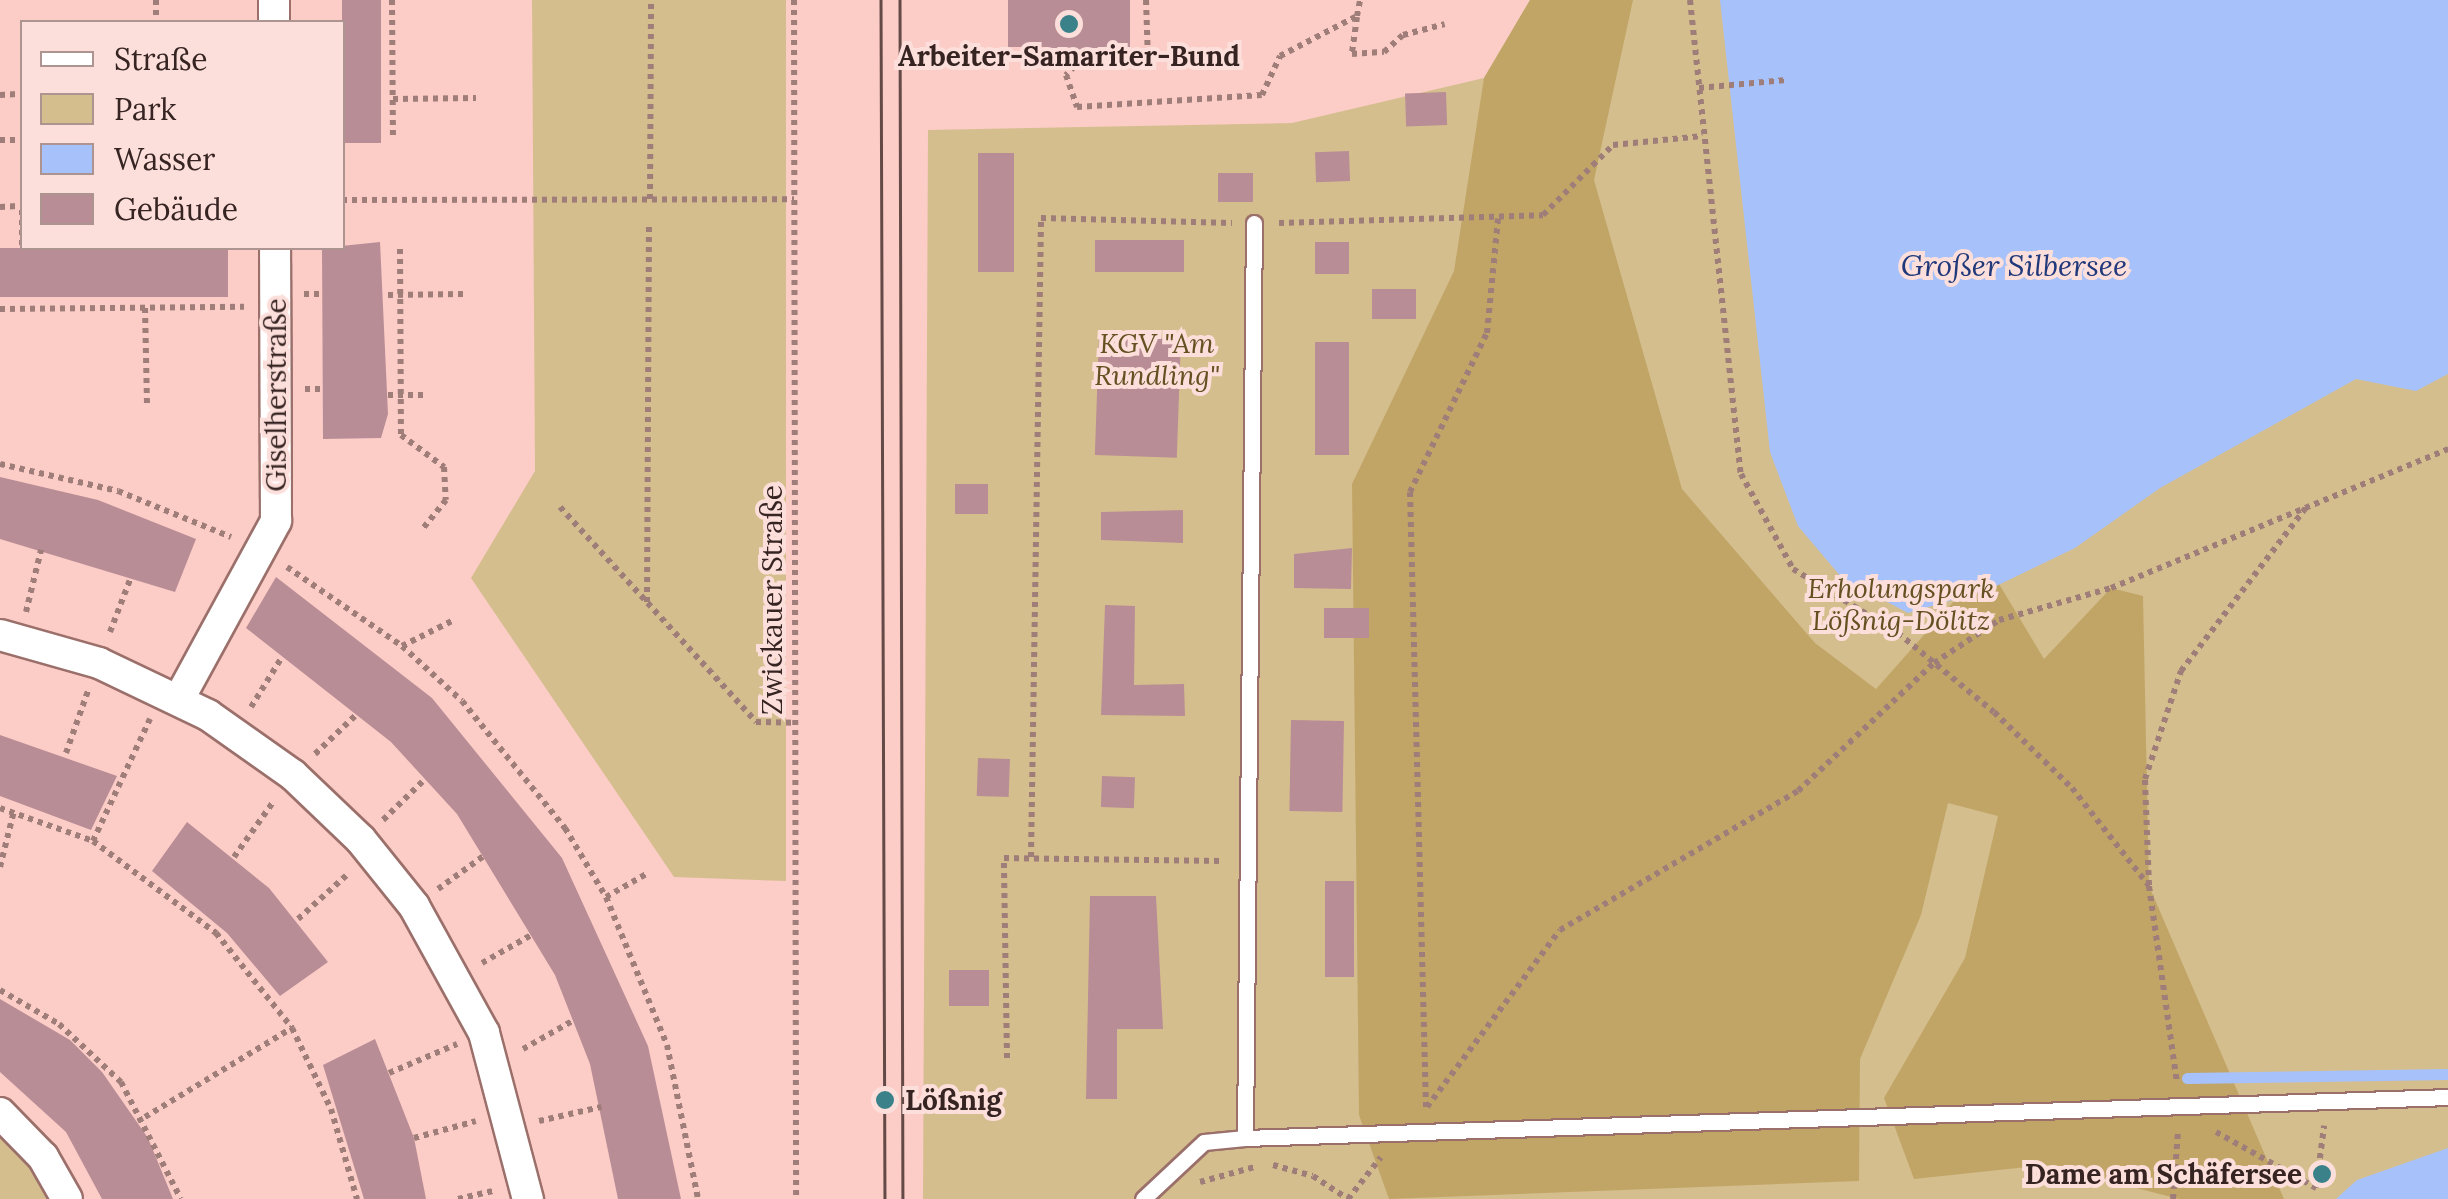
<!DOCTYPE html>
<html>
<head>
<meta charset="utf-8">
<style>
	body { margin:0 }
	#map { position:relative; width:2448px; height:1199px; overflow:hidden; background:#fcccc7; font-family:Lora,serif }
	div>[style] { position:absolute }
	.green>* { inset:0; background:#d5be8d }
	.forest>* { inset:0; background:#c1a567 }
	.water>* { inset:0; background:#a7c1fb }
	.stream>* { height:11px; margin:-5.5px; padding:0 5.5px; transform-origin:5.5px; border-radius:5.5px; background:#a7c1fb }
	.building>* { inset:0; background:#b98d95; transform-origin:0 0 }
	.path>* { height:6px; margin-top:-3px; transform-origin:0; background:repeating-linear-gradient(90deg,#9f7d79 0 5px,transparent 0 10px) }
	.roads { filter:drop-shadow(2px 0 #9b706b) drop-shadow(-2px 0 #9b706b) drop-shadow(0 2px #9b706b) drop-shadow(0 -2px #9b706b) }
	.lane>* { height:15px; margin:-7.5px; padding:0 7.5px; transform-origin:7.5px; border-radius:7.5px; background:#fff }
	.street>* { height:30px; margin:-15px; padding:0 15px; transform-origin:15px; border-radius:15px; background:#fff }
	.tram>* { height:2.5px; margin:-1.25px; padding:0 1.25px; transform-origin:1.25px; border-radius:1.25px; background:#634a47 }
	.dots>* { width:28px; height:28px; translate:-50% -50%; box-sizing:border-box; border:5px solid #fcdfdb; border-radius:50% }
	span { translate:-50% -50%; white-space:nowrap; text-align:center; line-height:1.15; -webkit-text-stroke:8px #fcdfdb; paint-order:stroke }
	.poi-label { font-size:28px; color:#362422; font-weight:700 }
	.left { translate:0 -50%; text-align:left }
	.right { translate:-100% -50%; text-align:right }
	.park-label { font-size:28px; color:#645021; font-style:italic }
	.street-label { font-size:28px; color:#362422 }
	.water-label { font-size:30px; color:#21397b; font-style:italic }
	.legend { position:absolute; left:20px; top:20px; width:325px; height:230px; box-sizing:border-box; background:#fcdfdb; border:2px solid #ad9491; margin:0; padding:12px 18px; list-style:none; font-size:30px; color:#362422 }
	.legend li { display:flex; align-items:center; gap:20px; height:50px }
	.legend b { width:50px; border:2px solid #ad9491 }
</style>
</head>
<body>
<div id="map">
	<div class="green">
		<i style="clip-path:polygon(532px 0,786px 0,786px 881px,674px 877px,471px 578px,535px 471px)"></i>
		<i style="clip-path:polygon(1530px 0,2448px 0,2448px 1199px,923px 1199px,928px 130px,1292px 123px,1484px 78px)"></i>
		<i style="clip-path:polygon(0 1133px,32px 1167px,51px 1199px,0 1199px)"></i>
	</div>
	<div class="forest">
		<i style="clip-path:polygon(1530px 0,1633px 0,1594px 180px,1682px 489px,1815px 643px,1876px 689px,1987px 564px,2044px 659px,2111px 588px,2143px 596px,2149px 886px,2284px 1199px,2179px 1199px,2047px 1165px,1914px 1179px,1884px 1098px,1965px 958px,1998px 816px,1948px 803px,1921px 915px,1860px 1059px,1859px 1181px,1389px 1199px,1359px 1115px,1352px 484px,1454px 271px,1484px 78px)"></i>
	</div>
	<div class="water">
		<i style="clip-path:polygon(1720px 0,2448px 0,2448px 374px,2416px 391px,2356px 379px,2160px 488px,2075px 548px,1990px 589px,1908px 613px,1842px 578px,1798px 526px,1770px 452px)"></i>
		<i style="clip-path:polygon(2448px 1148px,2448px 1199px,2336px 1199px,2357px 1180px)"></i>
	</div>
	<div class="stream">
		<i style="left:2187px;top:1078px;width:261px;rotate:-0.9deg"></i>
	</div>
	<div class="building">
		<i style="left:342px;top:0;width:39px;height:143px"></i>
		<i style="clip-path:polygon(1008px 0,1130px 0,1130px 48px,1047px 57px,1047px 47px,1008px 47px)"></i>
		<i style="left:1446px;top:92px;width:33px;height:41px;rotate:88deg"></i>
		<i style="left:1349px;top:151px;width:30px;height:34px;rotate:88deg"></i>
		<i style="left:978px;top:153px;width:36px;height:119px"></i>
		<i style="left:1253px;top:173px;width:29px;height:35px;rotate:90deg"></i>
		<i style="left:1095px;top:240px;width:89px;height:32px"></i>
		<i style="clip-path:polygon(380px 242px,388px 414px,381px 438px,323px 439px,322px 248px)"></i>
		<i style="left:1349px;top:242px;width:32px;height:34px;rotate:90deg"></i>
		<i style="left:0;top:248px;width:228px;height:49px"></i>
		<i style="left:1372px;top:289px;width:44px;height:30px"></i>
		<i style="left:1099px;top:336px;width:82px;height:119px;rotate:2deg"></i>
		<i style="left:1315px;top:342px;width:34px;height:113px"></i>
		<i style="clip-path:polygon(0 477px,98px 500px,196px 539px,175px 592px,0 539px)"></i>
		<i style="left:955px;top:484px;width:33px;height:30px"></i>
		<i style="clip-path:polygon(1183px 510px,1183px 543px,1101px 540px,1101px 512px)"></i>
		<i style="clip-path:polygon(1352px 548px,1351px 589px,1294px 588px,1294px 554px)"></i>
		<i style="clip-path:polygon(276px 577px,432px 698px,562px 858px,648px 1046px,681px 1199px,618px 1199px,590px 1064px,555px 975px,457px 814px,391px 742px,246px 628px)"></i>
		<i style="clip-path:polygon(1105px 605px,1135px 606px,1134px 685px,1184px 684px,1185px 716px,1101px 715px)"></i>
		<i style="left:1324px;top:608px;width:45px;height:30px"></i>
		<i style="left:1291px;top:720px;width:53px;height:91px;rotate:1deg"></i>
		<i style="clip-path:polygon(0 735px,117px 776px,91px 830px,0 796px)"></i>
		<i style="left:978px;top:758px;width:32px;height:38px;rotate:2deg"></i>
		<i style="left:1102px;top:776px;width:33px;height:31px;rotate:2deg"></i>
		<i style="clip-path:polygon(187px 822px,269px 888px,328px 962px,280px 996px,227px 933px,152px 871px)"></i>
		<i style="left:1325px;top:881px;width:29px;height:96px"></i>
		<i style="clip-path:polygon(1090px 896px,1156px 896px,1163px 1029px,1117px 1029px,1117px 1099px,1086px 1099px)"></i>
		<i style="left:949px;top:970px;width:40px;height:36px"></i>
		<i style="clip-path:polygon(0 999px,70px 1040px,102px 1072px,148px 1138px,173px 1199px,102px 1199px,66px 1132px,0 1072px)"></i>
		<i style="clip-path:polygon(375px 1039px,414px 1138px,426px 1199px,364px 1199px,323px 1065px)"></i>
	</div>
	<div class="path">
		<i style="left:156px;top:0;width:22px;rotate:90deg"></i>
		<i style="left:392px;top:0;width:137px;rotate:89.6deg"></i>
		<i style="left:794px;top:0;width:1199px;rotate:89.9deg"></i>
		<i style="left:1146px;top:0;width:61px;rotate:88.1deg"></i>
		<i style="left:1148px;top:61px;width:73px;rotate:176.1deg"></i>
		<i style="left:1075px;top:66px;width:13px;rotate:135deg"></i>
		<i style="left:1066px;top:75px;width:34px;rotate:71deg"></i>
		<i style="left:1077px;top:107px;width:185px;rotate:-3.7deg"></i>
		<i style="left:1262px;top:95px;width:43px;rotate:-65.2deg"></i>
		<i style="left:1280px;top:56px;width:87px;rotate:-27.5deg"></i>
		<i style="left:1357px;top:16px;width:16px;rotate:-79deg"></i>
		<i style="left:1690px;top:0;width:477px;rotate:83.9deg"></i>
		<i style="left:1741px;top:474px;width:108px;rotate:61.3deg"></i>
		<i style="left:1793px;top:569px;width:123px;rotate:31.4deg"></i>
		<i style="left:1898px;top:633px;width:124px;rotate:39.5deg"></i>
		<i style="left:1994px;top:712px;width:109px;rotate:44.3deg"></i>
		<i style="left:2072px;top:788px;width:125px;rotate:51.8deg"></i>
		<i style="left:2149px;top:886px;width:199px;rotate:81.9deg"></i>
		<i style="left:1357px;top:17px;width:37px;rotate:98deg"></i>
		<i style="left:1352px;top:54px;width:32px;rotate:-4deg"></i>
		<i style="left:1384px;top:52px;width:25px;rotate:-42deg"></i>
		<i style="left:1403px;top:35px;width:43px;rotate:-14.7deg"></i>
		<i style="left:1699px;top:88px;width:87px;rotate:-5.3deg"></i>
		<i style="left:0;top:95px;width:22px;rotate:-3deg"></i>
		<i style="left:393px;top:99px;width:83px;rotate:-0.7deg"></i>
		<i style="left:0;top:140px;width:22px"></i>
		<i style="left:650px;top:199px;width:199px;rotate:-89.7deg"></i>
		<i style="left:342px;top:200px;width:452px;rotate:-0.1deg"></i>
		<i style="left:0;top:207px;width:22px;rotate:-3deg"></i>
		<i style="left:1279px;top:223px;width:264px;rotate:-1.7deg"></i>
		<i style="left:1543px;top:215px;width:99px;rotate:-45deg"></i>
		<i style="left:1613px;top:145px;width:90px;rotate:-5.7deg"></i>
		<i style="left:22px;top:245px;width:39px;rotate:-90deg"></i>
		<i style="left:400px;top:249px;width:186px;rotate:89.7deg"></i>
		<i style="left:401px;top:435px;width:54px;rotate:36.7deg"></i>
		<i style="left:444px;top:467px;width:33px;rotate:87deg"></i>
		<i style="left:446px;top:500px;width:36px;rotate:129deg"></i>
		<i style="left:304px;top:294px;width:19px"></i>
		<i style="left:388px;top:295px;width:76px;rotate:-0.8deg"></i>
		<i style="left:145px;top:308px;width:96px;rotate:88.8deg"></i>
		<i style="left:0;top:309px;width:244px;rotate:-0.5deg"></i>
		<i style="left:305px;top:389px;width:18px"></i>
		<i style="left:388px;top:395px;width:38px"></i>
		<i style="left:0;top:464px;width:121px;rotate:12.9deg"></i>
		<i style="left:118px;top:491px;width:122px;rotate:22.2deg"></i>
		<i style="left:560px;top:507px;width:291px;rotate:47.6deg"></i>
		<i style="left:756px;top:722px;width:39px;rotate:1deg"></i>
		<i style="left:287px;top:567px;width:140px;rotate:34.5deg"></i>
		<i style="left:402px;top:646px;width:81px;rotate:42.5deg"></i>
		<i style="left:462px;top:701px;width:164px;rotate:51deg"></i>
		<i style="left:565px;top:828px;width:80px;rotate:59.3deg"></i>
		<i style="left:606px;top:897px;width:160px;rotate:67.6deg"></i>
		<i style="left:667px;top:1045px;width:157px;rotate:78.6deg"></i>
		<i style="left:647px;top:602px;width:375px;rotate:-89.7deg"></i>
		<i style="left:26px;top:612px;width:64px;rotate:-76.4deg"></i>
		<i style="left:110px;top:632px;width:59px;rotate:-69.1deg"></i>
		<i style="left:402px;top:646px;width:58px;rotate:-26.6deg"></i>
		<i style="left:251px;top:707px;width:59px;rotate:-58.2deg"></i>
		<i style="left:66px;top:753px;width:66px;rotate:-70.5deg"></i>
		<i style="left:315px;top:754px;width:58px;rotate:-43.6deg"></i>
		<i style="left:0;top:808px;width:99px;rotate:19.5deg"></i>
		<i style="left:93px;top:841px;width:154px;rotate:36.8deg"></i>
		<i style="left:216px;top:933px;width:122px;rotate:51.3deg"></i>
		<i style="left:292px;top:1028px;width:90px;rotate:64.3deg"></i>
		<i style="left:331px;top:1109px;width:94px;rotate:73.9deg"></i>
		<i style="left:383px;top:820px;width:59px;rotate:-44.3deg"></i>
		<i style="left:93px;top:841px;width:135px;rotate:-65deg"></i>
		<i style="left:234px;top:857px;width:69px;rotate:-54.5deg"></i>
		<i style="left:1031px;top:857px;width:639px;rotate:-89.1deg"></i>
		<i style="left:1041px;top:218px;width:191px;rotate:1.5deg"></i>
		<i style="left:0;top:867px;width:58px;rotate:-76deg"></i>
		<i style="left:2149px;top:885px;width:106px;rotate:-92.2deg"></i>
		<i style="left:2145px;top:779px;width:114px;rotate:-71.6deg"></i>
		<i style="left:2181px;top:671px;width:208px;rotate:-52.6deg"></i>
		<i style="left:438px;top:889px;width:58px;rotate:-35.9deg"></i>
		<i style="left:606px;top:897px;width:48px;rotate:-29.7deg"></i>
		<i style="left:298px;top:919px;width:69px;rotate:-42deg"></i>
		<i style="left:482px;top:963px;width:59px;rotate:-29.6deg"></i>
		<i style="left:0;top:990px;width:68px;rotate:30deg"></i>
		<i style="left:59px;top:1024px;width:85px;rotate:43.1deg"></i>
		<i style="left:121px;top:1082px;width:131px;rotate:62.9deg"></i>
		<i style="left:523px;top:1049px;width:59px;rotate:-29.6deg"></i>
		<i style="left:1007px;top:1058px;width:200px;rotate:-90.9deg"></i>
		<i style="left:1004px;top:858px;width:219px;rotate:0.8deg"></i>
		<i style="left:389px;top:1073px;width:74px;rotate:-23.1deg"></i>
		<i style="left:1426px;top:1107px;width:615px;rotate:-91.49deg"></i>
		<i style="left:1410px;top:492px;width:177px;rotate:-64.2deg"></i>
		<i style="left:1487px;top:333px;width:115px;rotate:-84.5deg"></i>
		<i style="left:1427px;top:1107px;width:221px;rotate:-53.1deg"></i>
		<i style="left:1560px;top:930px;width:276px;rotate:-30.3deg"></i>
		<i style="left:1798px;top:791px;width:187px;rotate:-43.3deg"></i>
		<i style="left:1934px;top:663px;width:78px;rotate:-33.5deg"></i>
		<i style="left:1999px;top:620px;width:116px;rotate:-15.9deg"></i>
		<i style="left:2111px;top:588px;width:365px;rotate:-22.4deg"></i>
		<i style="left:145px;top:1117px;width:172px;rotate:-31.2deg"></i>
		<i style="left:539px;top:1121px;width:64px;rotate:-12.7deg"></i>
		<i style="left:2216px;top:1132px;width:115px;rotate:29.2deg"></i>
		<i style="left:2316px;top:1188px;width:63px;rotate:-82.6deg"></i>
		<i style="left:414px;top:1138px;width:64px;rotate:-15.3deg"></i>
		<i style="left:1273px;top:1165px;width:41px;rotate:15.4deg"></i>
		<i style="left:1313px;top:1176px;width:42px;rotate:33.3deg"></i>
		<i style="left:1200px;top:1182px;width:57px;rotate:-15.3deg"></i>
		<i style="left:458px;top:1199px;width:39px;rotate:-13deg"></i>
		<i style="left:1348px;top:1199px;width:53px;rotate:-51.8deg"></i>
		<i style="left:2173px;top:1199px;width:68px;rotate:-85.8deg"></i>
	</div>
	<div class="roads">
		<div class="lane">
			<i style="left:1245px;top:1138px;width:915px;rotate:-89.44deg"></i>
			<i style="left:1143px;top:1199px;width:83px;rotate:-43.1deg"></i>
			<i style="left:1204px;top:1142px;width:41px;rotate:-5.6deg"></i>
			<i style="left:1245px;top:1138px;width:1204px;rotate:-1.95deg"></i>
		</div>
		<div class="street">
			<i style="left:274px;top:0;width:22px;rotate:90deg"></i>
			<i style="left:0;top:635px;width:103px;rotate:15.8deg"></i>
			<i style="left:99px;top:663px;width:121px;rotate:25.5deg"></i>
			<i style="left:208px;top:715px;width:104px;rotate:35.2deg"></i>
			<i style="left:293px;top:775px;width:94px;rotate:43.7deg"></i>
			<i style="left:361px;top:840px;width:85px;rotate:51.2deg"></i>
			<i style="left:414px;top:906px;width:145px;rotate:61.1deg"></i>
			<i style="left:484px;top:1033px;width:172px;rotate:75.2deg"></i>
			<i style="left:179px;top:699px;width:203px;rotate:-61.4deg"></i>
			<i style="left:276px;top:521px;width:273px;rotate:-90.2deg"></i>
			<i style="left:0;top:1113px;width:62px;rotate:45.7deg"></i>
			<i style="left:43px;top:1157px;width:48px;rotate:60.3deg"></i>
		</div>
	</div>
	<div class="tram">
		<i style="left:881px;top:0;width:1199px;rotate:89.81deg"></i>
		<i style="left:900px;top:0;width:1199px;rotate:89.86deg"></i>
	</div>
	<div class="dots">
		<i style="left:1069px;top:24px;background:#3a818a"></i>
		<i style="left:885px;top:1100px;background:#3a818a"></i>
		<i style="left:2322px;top:1174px;background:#3a818a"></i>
	</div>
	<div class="poi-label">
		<span style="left:1069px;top:56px">Arbeiter-Samariter-Bund</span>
		<span class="left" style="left:905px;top:1100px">Lößnig</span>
		<span class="right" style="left:2302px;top:1174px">Dame am Schäfersee</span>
	</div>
	<div class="park-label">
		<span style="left:1157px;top:359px">KGV "Am<br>Rundling"</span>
		<span style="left:1901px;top:604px">Erholungspark<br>Lößnig-Dölitz</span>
	</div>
	<div class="street-label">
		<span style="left:276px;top:395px;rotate:-90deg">Giselherstraße</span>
		<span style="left:772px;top:600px;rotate:-90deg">Zwickauer Straße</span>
	</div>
	<div class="water-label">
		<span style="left:2014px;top:265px">Großer Silbersee</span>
	</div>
	<ul class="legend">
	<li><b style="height:12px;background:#fff"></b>Straße</li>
	<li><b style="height:28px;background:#d5be8d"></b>Park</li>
	<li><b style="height:28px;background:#a7c1fb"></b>Wasser</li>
	<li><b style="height:28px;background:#b98d95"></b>Gebäude</li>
	</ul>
</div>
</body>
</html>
